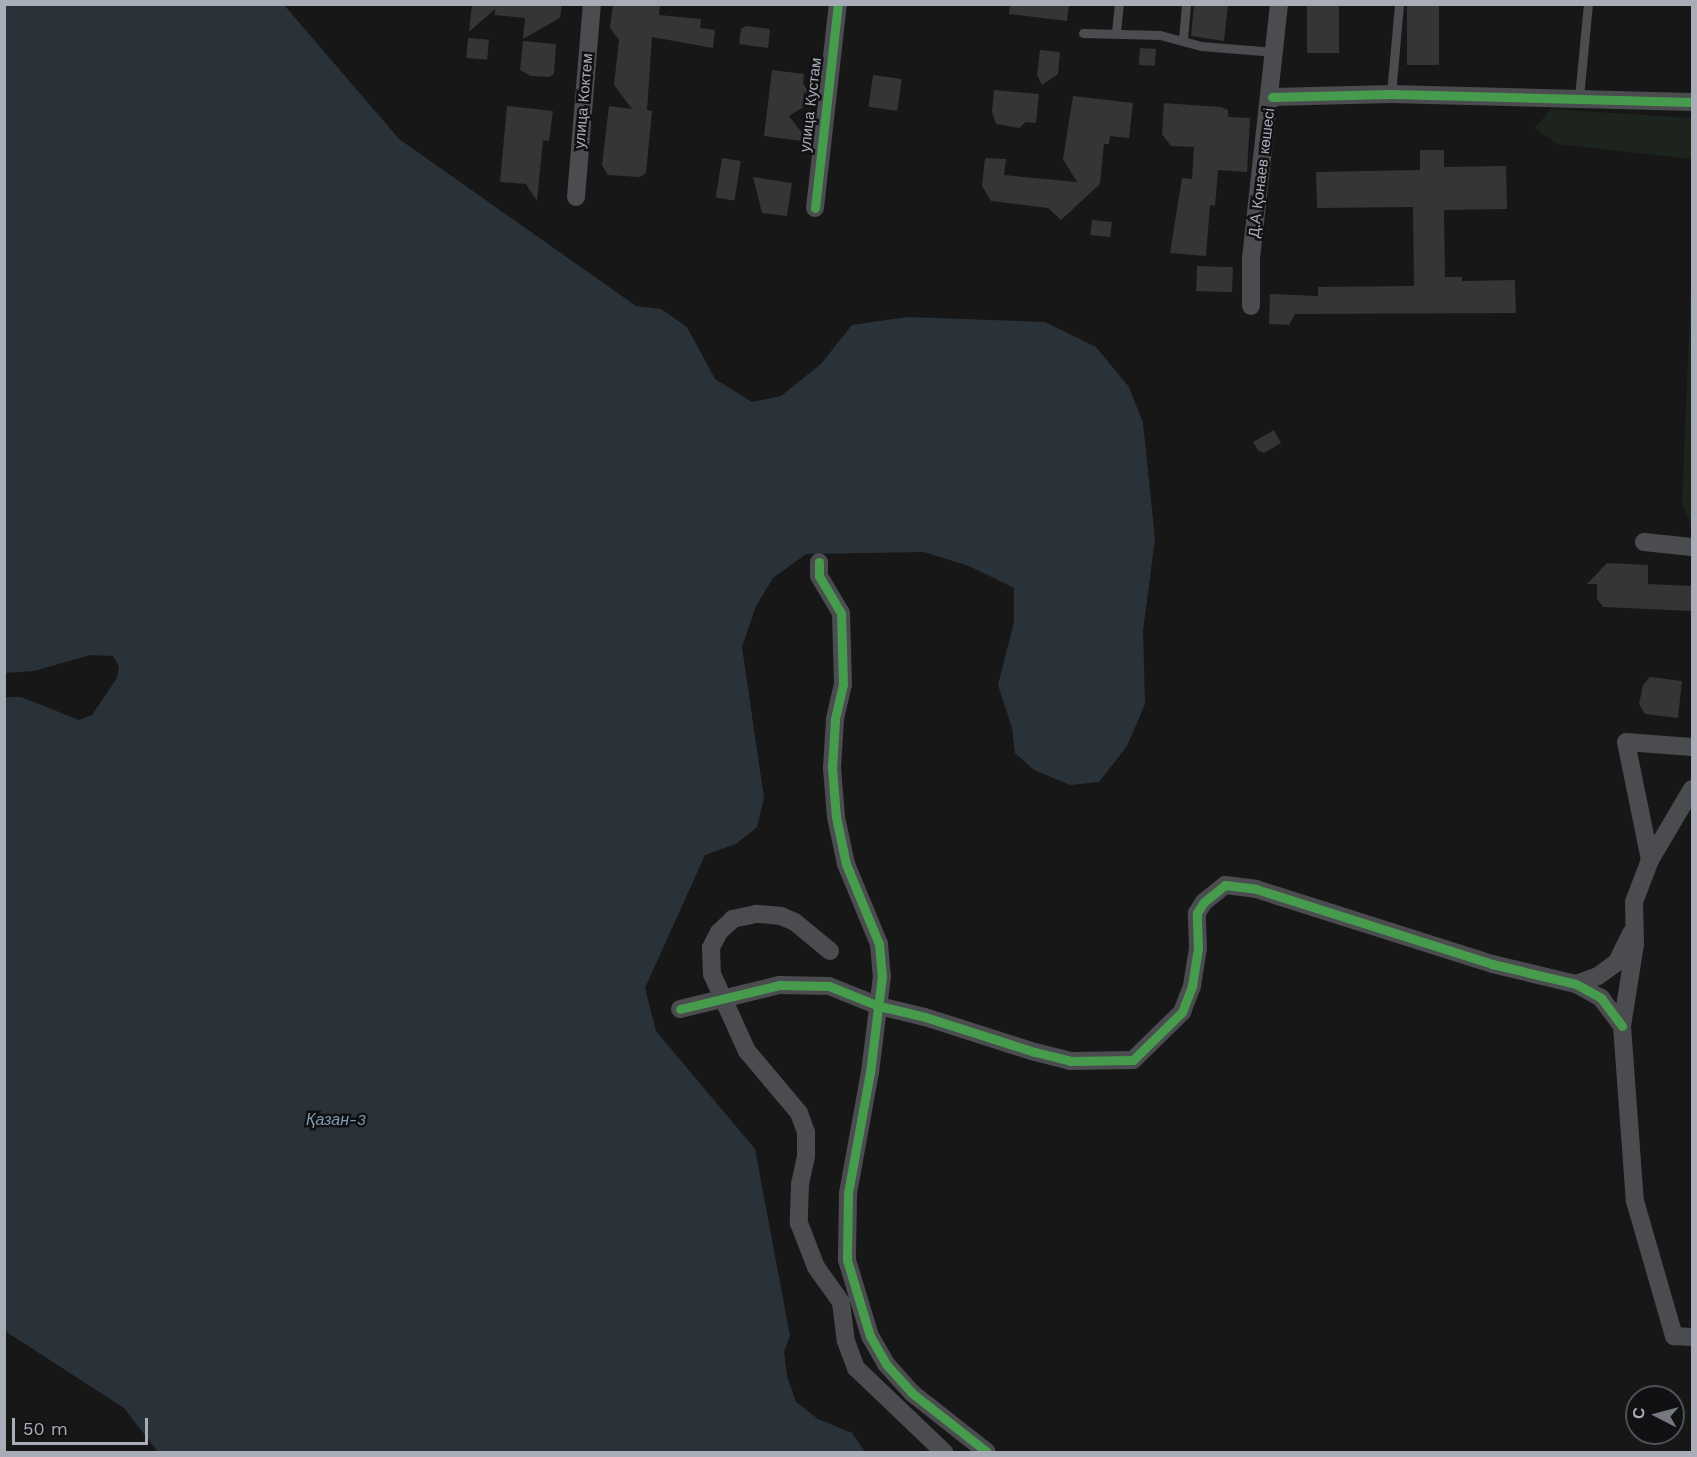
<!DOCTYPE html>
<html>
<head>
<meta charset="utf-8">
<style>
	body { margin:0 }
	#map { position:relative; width:1697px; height:1457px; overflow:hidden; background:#171717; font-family:"Work Sans",sans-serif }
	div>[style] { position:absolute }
	.green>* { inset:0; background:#1d241e }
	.water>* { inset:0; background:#2a3239 }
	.building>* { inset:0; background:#353536; transform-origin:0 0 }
	.lane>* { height:9px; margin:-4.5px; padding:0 4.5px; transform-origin:4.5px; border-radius:4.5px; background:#4b4c50 }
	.street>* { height:18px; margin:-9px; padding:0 9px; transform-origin:9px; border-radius:9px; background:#4b4c50 }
	.cycleway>* { height:9px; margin:-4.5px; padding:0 4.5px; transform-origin:4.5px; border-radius:4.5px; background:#469c4c }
	span { translate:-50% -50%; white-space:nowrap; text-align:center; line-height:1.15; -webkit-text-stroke:5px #111113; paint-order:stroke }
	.street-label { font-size:15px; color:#a8adb8 }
	.water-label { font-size:16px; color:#7f9bb3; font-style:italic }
	.frame { position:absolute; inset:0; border:6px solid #a8adb8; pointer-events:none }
	.north { position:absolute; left:1625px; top:1385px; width:60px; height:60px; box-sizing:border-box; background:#111113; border:2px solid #4d4f55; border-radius:50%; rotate:276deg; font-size:16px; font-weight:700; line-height:24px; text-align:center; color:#a8adb8 }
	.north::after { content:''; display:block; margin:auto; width:21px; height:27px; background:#757880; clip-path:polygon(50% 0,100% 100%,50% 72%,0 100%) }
	.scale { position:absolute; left:12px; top:1418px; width:136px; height:27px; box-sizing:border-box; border:3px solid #a8adb8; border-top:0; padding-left:8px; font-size:18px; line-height:21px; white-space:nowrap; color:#a8adb8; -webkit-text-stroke:4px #111113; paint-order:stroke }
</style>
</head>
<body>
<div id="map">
	<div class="green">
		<i style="clip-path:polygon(1551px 109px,1692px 118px,1692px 159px,1557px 144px,1535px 128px)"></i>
		<i style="clip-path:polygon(1692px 264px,1692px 525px,1682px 504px)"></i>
	</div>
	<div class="water">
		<i style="clip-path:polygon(5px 5px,284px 5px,399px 139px,636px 306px,661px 309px,687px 327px,715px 379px,752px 402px,781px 396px,821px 364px,852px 325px,908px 317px,1045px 322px,1096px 347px,1129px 387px,1143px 423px,1155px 539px,1143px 631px,1145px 704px,1127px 746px,1099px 782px,1070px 785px,1034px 770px,1015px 753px,1012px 728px,998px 685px,1014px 622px,1014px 588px,969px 566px,924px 552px,806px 554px,773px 578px,756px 606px,742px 647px,764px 798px,757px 827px,736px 844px,705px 855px,645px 988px,656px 1031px,755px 1149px,790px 1336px,784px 1352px,787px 1376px,796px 1402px,818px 1419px,852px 1433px,865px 1452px,158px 1452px,124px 1408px,5px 1331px,5px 697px,21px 697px,79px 720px,92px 715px,117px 678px,119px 666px,113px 656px,90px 655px,34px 671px,5px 673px)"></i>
	</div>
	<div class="building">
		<i style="clip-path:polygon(472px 4px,562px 4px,560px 18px,523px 39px,525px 18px,495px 15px,495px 9px,469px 32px)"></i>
		<i style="clip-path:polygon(613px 4px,660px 4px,659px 15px,701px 19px,700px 28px,715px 30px,713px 48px,652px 37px,647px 110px,652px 111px,646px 173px,640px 177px,608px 175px,602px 165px,609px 106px,632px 109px,614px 85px,619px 40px,610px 28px)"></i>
		<i style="clip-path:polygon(1010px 4px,1069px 4px,1067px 21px,1009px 14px)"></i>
		<i style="clip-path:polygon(1194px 4px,1228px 4px,1224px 41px,1191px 36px)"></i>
		<i style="left:1307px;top:4px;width:32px;height:49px"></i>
		<i style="left:1407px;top:4px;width:32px;height:61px"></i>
		<i style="clip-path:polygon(746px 26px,770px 29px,768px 48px,739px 44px,741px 29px)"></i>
		<i style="left:468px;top:38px;width:21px;height:20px;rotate:5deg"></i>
		<i style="clip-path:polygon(523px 41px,556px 44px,554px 74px,549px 77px,531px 76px,520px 70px)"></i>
		<i style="left:1140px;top:48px;width:16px;height:17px;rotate:4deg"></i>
		<i style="clip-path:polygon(1040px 50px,1060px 52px,1058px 74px,1042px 85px,1037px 75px)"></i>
		<i style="clip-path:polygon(772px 70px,804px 74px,803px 83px,808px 91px,805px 106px,789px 116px,809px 142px,764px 136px)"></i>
		<i style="left:873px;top:75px;width:29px;height:32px;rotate:8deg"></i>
		<i style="clip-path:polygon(994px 90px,1039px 94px,1036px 123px,1026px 122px,1019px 128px,996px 124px,992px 112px)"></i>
		<i style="clip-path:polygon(1073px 96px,1133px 103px,1129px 138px,1110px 136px,1109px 144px,1104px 144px,1100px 184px,1061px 220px,1048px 208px,991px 201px,982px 186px,985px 158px,1006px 159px,1004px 175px,1077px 182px,1063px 159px)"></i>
		<i style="clip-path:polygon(1164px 103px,1220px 107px,1228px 110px,1228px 117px,1250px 118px,1247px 172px,1218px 170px,1215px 206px,1210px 205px,1206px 256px,1170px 253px,1182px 178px,1192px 179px,1194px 147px,1171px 146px,1162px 134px)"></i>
		<i style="clip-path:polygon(507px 106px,553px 111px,549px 141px,543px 140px,537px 201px,526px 184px,500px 182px)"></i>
		<i style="clip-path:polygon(1420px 150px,1444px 150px,1444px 167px,1506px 166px,1507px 209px,1444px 210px,1445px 277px,1462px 277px,1462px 281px,1515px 280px,1516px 313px,1295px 314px,1289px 325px,1269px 324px,1270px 294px,1318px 296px,1318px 287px,1414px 286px,1413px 207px,1317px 208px,1316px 172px,1420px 170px)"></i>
		<i style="left:722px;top:158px;width:19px;height:40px;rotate:9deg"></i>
		<i style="clip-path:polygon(753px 177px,792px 183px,787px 216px,762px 213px)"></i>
		<i style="left:1092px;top:220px;width:20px;height:15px;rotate:6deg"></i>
		<i style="left:1197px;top:266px;width:36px;height:25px;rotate:2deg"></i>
		<i style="clip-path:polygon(1274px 430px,1281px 443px,1264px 453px,1258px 450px,1253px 442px)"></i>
		<i style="clip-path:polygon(1607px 563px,1648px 565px,1648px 584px,1692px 586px,1692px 611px,1603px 607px,1597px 599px,1597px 584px,1587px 584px)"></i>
		<i style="clip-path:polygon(1650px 677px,1682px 681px,1678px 718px,1645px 714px,1639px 704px,1643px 685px)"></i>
	</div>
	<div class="lane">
		<i style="left:1116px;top:32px;width:28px;rotate:-84deg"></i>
		<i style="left:1083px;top:33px;width:77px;rotate:1.5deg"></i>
		<i style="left:1160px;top:35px;width:42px;rotate:15deg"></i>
		<i style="left:1201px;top:46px;width:74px;rotate:4.6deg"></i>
		<i style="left:1183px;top:39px;width:35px;rotate:-85deg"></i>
		<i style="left:1391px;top:94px;width:90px;rotate:-84.9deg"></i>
		<i style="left:1579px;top:97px;width:93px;rotate:-84.5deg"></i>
	</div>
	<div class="street">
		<i style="left:1272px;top:97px;width:119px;rotate:-1.4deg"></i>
		<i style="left:1391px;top:94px;width:301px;rotate:1.5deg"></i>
		<i style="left:576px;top:197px;width:194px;rotate:-85.3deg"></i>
		<i style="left:815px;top:208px;width:205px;rotate:-83.6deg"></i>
		<i style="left:1251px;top:306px;width:48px;rotate:-90deg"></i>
		<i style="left:1251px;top:258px;width:256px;rotate:-83.7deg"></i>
		<i style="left:1644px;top:542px;width:48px;rotate:5.9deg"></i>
		<i style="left:819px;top:562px;width:14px;rotate:90deg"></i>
		<i style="left:819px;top:576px;width:43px;rotate:59.3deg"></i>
		<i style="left:841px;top:613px;width:71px;rotate:88.4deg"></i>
		<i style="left:843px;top:684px;width:37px;rotate:103deg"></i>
		<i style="left:835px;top:720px;width:48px;rotate:93.6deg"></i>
		<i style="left:832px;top:768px;width:49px;rotate:85.3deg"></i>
		<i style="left:836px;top:817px;width:48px;rotate:78deg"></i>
		<i style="left:846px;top:864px;width:87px;rotate:67.6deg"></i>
		<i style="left:879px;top:944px;width:32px;rotate:85deg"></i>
		<i style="left:882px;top:976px;width:97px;rotate:97.1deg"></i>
		<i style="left:870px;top:1072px;width:123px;rotate:100.3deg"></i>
		<i style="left:848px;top:1193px;width:67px;rotate:90.9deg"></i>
		<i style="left:847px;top:1260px;width:79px;rotate:73.2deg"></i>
		<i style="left:870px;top:1336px;width:32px;rotate:60deg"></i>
		<i style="left:886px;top:1364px;width:39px;rotate:48deg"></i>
		<i style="left:912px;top:1393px;width:95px;rotate:38.2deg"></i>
		<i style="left:1692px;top:789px;width:82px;rotate:120.6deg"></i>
		<i style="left:1650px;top:860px;width:45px;rotate:110.9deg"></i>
		<i style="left:1634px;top:902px;width:42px;rotate:88.6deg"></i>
		<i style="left:1635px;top:944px;width:83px;rotate:99deg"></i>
		<i style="left:1622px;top:1026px;width:175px;rotate:85.8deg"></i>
		<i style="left:1635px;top:1201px;width:141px;rotate:73.9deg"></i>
		<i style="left:1674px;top:1336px;width:18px;rotate:3deg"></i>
		<i style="left:1650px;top:860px;width:120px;rotate:-101.5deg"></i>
		<i style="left:1626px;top:742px;width:66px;rotate:4.3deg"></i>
		<i style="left:830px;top:951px;width:45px;rotate:-140.4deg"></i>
		<i style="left:795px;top:922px;width:15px;rotate:-157deg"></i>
		<i style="left:781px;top:916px;width:25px;rotate:-175deg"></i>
		<i style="left:756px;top:914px;width:24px;rotate:168deg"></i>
		<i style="left:733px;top:919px;width:19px;rotate:137deg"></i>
		<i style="left:719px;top:932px;width:18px;rotate:117deg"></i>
		<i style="left:711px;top:948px;width:26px;rotate:88deg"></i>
		<i style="left:712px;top:974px;width:85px;rotate:65.6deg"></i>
		<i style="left:747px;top:1051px;width:81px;rotate:50deg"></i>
		<i style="left:799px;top:1113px;width:20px;rotate:70deg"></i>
		<i style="left:806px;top:1132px;width:24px;rotate:90deg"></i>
		<i style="left:806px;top:1156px;width:30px;rotate:102deg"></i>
		<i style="left:800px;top:1185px;width:38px;rotate:92deg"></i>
		<i style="left:799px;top:1223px;width:47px;rotate:68.9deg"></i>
		<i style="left:816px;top:1267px;width:43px;rotate:54.5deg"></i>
		<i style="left:841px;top:1302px;width:39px;rotate:83deg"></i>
		<i style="left:846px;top:1341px;width:29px;rotate:70deg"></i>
		<i style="left:856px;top:1368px;width:122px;rotate:43.7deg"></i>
		<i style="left:1576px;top:984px;width:23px;rotate:-20deg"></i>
		<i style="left:1598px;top:976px;width:24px;rotate:-36deg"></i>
		<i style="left:1617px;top:962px;width:32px;rotate:-64deg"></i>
		<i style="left:680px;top:1009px;width:102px;rotate:-13.6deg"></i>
		<i style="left:779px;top:985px;width:50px;rotate:1.1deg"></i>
		<i style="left:829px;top:986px;width:54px;rotate:21.8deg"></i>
		<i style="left:879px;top:1006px;width:47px;rotate:13.4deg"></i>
		<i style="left:925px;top:1017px;width:115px;rotate:17.7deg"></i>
		<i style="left:1035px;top:1052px;width:36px;rotate:14deg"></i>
		<i style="left:1070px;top:1061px;width:63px;rotate:-0.9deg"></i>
		<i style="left:1133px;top:1060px;width:69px;rotate:-44.4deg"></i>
		<i style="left:1182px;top:1012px;width:28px;rotate:-69deg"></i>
		<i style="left:1192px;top:986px;width:37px;rotate:-81deg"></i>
		<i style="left:1198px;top:949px;width:36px;rotate:-92deg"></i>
		<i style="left:1197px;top:913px;width:13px;rotate:-58deg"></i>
		<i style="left:1204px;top:902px;width:27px;rotate:-39deg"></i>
		<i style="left:1225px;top:885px;width:31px;rotate:7deg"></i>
		<i style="left:1256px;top:889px;width:248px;rotate:17.6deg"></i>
		<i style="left:1492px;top:964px;width:86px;rotate:13.4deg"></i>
		<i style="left:1576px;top:984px;width:29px;rotate:29deg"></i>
		<i style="left:1601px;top:998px;width:35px;rotate:53deg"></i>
	</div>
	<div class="cycleway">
		<i style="left:1272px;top:97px;width:119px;rotate:-1.4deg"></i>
		<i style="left:1391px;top:94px;width:301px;rotate:1.5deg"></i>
		<i style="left:815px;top:208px;width:205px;rotate:-83.6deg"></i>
		<i style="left:819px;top:562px;width:14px;rotate:90deg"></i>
		<i style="left:819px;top:576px;width:43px;rotate:59.3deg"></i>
		<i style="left:841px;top:613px;width:71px;rotate:88.4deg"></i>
		<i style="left:843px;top:684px;width:37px;rotate:103deg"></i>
		<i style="left:835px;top:720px;width:48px;rotate:93.6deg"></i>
		<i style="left:832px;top:768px;width:49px;rotate:85.3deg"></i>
		<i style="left:836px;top:817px;width:48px;rotate:78deg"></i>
		<i style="left:846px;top:864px;width:87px;rotate:67.6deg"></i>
		<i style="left:879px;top:944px;width:32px;rotate:85deg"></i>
		<i style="left:882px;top:976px;width:97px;rotate:97.1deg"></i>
		<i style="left:870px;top:1072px;width:123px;rotate:100.3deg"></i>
		<i style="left:848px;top:1193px;width:67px;rotate:90.9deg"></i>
		<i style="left:847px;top:1260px;width:79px;rotate:73.2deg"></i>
		<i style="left:870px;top:1336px;width:32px;rotate:60deg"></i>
		<i style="left:886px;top:1364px;width:39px;rotate:48deg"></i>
		<i style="left:912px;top:1393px;width:95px;rotate:38.2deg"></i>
		<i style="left:680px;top:1009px;width:102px;rotate:-13.6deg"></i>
		<i style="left:779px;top:985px;width:50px;rotate:1.1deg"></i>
		<i style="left:829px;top:986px;width:54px;rotate:21.8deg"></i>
		<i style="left:879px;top:1006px;width:47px;rotate:13.4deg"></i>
		<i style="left:925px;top:1017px;width:115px;rotate:17.7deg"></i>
		<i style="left:1035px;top:1052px;width:36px;rotate:14deg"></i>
		<i style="left:1070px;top:1061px;width:63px;rotate:-0.9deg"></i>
		<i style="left:1133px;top:1060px;width:69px;rotate:-44.4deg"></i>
		<i style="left:1182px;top:1012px;width:28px;rotate:-69deg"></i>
		<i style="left:1192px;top:986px;width:37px;rotate:-81deg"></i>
		<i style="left:1198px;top:949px;width:36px;rotate:-92deg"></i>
		<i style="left:1197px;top:913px;width:13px;rotate:-58deg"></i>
		<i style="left:1204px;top:902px;width:27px;rotate:-39deg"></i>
		<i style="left:1225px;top:885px;width:31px;rotate:7deg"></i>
		<i style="left:1256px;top:889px;width:248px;rotate:17.6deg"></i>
		<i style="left:1492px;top:964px;width:86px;rotate:13.4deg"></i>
		<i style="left:1576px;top:984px;width:29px;rotate:29deg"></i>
		<i style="left:1601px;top:998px;width:35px;rotate:53deg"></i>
	</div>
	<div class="street-label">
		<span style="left:584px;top:101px;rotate:-85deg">улица Коктем</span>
		<span style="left:811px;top:105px;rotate:-83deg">улица Кустам</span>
		<span style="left:1262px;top:173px;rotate:-83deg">Д.А Қонаев көшесі</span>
	</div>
	<div class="water-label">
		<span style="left:336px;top:1120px">Қазан-3</span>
	</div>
	<div class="frame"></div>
	<div class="north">С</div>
	<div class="scale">50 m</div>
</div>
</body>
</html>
